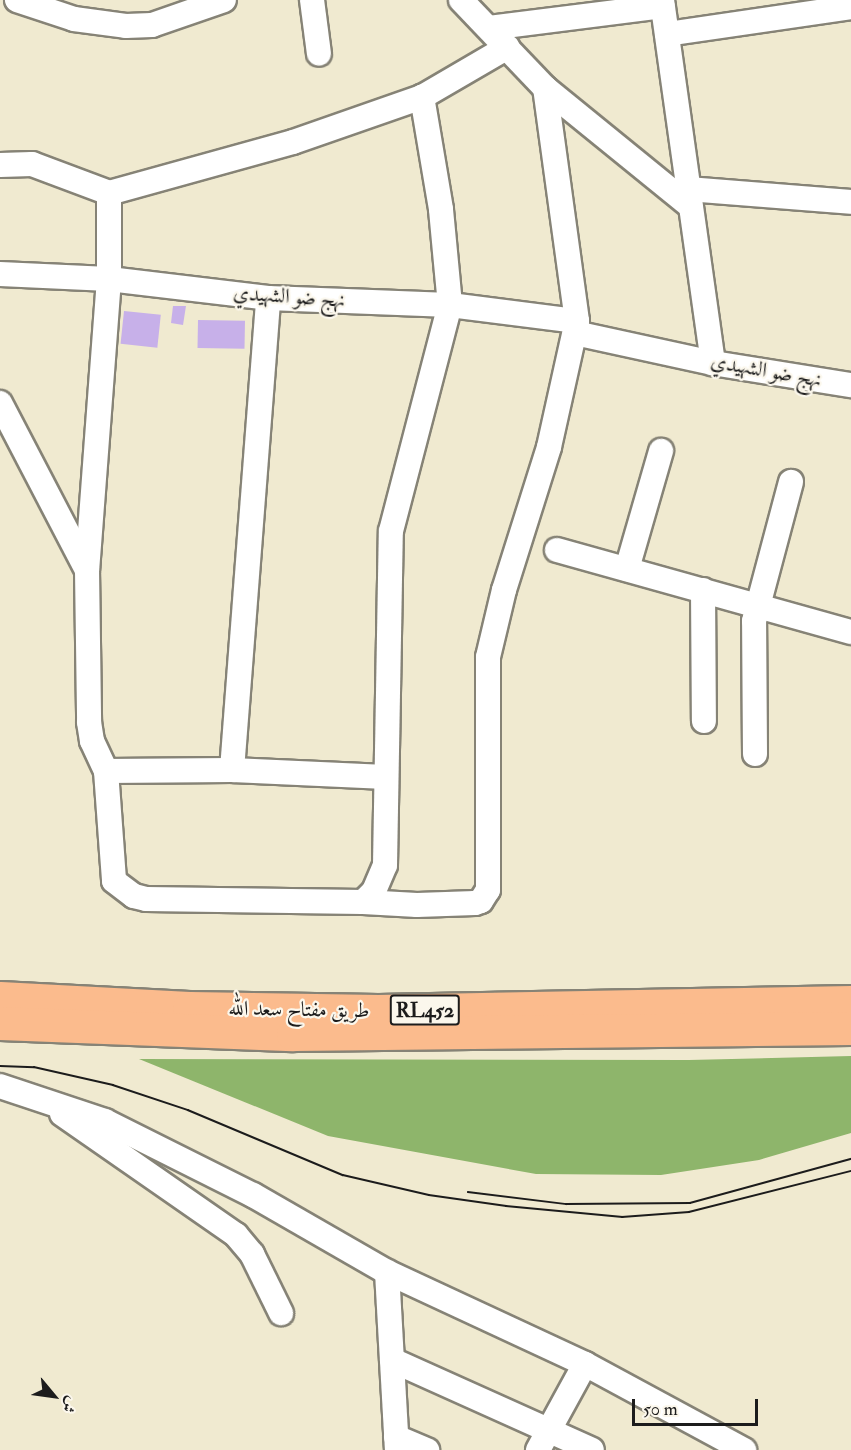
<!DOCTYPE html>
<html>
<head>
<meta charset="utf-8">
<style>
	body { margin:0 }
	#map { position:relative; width:851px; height:1450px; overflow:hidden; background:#f0ead0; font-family:"IM FELL Double Pica",Amiri,serif }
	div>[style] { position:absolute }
	.forest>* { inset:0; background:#8eb56b }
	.building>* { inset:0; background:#c7b0e9; transform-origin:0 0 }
	.roads { filter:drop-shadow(2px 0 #868376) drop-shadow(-2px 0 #868376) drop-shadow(0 2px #868376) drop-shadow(0 -2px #868376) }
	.minor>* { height:24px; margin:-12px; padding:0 12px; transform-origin:12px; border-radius:12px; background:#fff }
	.highway>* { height:33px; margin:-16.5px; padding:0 16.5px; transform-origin:16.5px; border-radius:16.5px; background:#fbbb8d }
	.tram>* { height:1.5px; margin:-0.75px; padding:0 0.75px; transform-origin:0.75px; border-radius:0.75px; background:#1c1c1c }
	span { translate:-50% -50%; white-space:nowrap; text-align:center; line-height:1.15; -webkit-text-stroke:4.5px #fbf7ec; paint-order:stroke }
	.shield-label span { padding:2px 4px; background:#fbf7ec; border:2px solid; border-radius:4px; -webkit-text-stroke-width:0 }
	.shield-label { font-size:20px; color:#1c1c1c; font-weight:700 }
	.street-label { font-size:21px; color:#1c1c1c }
	.north { position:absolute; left:24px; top:1366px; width:60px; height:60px; -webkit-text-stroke:4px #fbf7ec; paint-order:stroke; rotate:119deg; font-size:16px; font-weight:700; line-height:24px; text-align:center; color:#1c1c1c }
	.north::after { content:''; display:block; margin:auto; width:21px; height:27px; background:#1c1c1c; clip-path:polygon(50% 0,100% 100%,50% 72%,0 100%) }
	.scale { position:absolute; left:632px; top:1399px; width:126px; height:27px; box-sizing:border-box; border:3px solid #1c1c1c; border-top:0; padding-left:8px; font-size:18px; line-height:21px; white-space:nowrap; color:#1c1c1c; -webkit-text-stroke:4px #fbf7ec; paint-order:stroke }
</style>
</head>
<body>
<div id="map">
	<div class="forest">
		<i style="clip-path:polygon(851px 1056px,851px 1133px,759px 1160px,661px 1175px,536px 1174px,328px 1136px,139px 1059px,689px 1060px)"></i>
	</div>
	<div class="building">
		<i style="clip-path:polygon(173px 306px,186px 306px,183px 325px,171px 323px)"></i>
		<i style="left:124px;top:311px;width:37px;height:33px;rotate:6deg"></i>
		<i style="left:198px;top:320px;width:47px;height:28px;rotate:1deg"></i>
	</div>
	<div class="roads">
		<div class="minor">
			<i style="left:17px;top:0;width:60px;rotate:18.4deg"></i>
			<i style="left:74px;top:19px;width:52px;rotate:7.7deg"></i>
			<i style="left:126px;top:26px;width:26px;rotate:-2deg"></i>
			<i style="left:152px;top:25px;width:76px;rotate:-19.1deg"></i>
			<i style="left:312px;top:0;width:54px;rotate:82.6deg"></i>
			<i style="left:461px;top:0;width:122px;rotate:46.3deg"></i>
			<i style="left:545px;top:88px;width:187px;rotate:39.1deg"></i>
			<i style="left:662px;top:0;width:367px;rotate:82deg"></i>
			<i style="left:489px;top:28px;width:175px;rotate:-7.2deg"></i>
			<i style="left:667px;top:34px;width:186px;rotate:-8.3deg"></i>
			<i style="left:0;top:165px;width:32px;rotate:-2deg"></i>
			<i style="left:32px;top:164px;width:82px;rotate:20.6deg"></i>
			<i style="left:109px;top:193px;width:191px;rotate:-15.5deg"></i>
			<i style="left:293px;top:142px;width:137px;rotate:-19.2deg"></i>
			<i style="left:422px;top:97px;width:99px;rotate:-30.2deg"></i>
			<i style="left:687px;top:189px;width:165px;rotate:4.5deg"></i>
			<i style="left:109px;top:193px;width:86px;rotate:90deg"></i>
			<i style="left:109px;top:279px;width:292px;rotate:94.3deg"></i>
			<i style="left:87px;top:570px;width:152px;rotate:89.2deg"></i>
			<i style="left:89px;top:722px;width:19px;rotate:81deg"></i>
			<i style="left:92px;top:741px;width:33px;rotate:65deg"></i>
			<i style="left:106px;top:771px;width:110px;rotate:85.8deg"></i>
			<i style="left:114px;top:881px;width:25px;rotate:37deg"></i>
			<i style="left:134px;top:896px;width:12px;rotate:14deg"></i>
			<i style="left:146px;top:899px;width:217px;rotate:0.8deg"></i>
			<i style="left:363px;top:902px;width:16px;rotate:-45deg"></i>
			<i style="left:374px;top:891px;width:28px;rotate:-67deg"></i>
			<i style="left:385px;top:865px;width:334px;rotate:-89deg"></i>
			<i style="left:391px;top:531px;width:234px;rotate:-75.4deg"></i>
			<i style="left:450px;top:305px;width:96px;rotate:-95.4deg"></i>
			<i style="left:441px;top:209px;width:114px;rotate:-99.6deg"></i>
			<i style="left:0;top:274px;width:109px;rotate:2.6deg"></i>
			<i style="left:109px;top:279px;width:160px;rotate:6.8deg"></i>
			<i style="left:268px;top:298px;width:182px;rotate:2.2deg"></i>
			<i style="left:450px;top:305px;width:128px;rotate:7.2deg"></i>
			<i style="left:575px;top:333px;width:141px;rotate:12.3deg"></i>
			<i style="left:713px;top:363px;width:140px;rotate:9.1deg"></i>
			<i style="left:0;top:403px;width:188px;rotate:62.5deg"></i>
			<i style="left:557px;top:550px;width:305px;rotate:15.6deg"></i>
			<i style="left:627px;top:569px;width:123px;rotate:-73.9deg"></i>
			<i style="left:703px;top:590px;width:131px;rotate:89.6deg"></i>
			<i style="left:755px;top:754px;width:133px;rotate:-90.4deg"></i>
			<i style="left:754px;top:621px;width:144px;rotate:-75.1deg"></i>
			<i style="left:232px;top:770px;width:473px;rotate:-85.6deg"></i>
			<i style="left:106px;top:771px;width:126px;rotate:-0.5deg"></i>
			<i style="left:232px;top:770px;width:154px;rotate:2.6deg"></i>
			<i style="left:363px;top:902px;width:54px;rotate:3.2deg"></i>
			<i style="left:417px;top:905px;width:58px;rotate:-2deg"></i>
			<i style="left:475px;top:903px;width:6px;rotate:-18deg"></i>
			<i style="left:481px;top:901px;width:13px;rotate:-58deg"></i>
			<i style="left:488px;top:890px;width:233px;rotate:-90deg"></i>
			<i style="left:488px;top:657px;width:69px;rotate:-76.6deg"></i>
			<i style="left:504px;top:590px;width:150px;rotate:-72.5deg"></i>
			<i style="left:549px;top:447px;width:129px;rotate:-77.5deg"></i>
			<i style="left:577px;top:321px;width:235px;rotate:-97.8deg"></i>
			<i style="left:0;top:1086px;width:111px;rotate:18.4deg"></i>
			<i style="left:105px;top:1121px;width:165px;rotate:26.6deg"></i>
			<i style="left:253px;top:1195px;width:155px;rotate:29.9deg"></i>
			<i style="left:387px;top:1272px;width:218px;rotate:24.9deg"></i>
			<i style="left:585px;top:1364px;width:181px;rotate:28.4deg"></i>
			<i style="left:62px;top:1114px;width:212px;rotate:34.8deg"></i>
			<i style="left:236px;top:1235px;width:25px;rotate:50deg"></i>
			<i style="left:252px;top:1254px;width:66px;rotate:63.8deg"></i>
			<i style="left:387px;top:1272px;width:178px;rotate:86.8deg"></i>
			<i style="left:392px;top:1360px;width:219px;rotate:24.2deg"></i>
			<i style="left:396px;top:1437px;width:34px;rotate:23deg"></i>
			<i style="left:538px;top:1450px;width:98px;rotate:-61.3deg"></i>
		</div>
		<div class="highway">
			<i style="left:0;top:998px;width:189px;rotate:3deg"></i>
			<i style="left:189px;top:1008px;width:189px;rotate:0.9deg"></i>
			<i style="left:378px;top:1011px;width:473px;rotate:-1.1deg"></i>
			<i style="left:0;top:1023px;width:293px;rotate:2.2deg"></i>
			<i style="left:293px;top:1034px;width:558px;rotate:-0.62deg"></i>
		</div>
	</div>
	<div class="tram">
		<i style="left:0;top:1066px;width:34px;rotate:2deg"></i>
		<i style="left:34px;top:1067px;width:81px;rotate:12.8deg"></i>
		<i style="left:113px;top:1085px;width:79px;rotate:18.4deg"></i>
		<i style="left:188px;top:1110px;width:168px;rotate:22.8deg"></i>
		<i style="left:343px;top:1175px;width:88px;rotate:13.1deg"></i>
		<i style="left:429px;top:1195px;width:78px;rotate:8.1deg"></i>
		<i style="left:506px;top:1206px;width:117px;rotate:5.4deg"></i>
		<i style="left:622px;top:1217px;width:67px;rotate:-4.3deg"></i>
		<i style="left:689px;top:1212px;width:167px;rotate:-14.2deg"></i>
		<i style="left:468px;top:1192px;width:99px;rotate:7deg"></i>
		<i style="left:566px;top:1204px;width:124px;rotate:-0.5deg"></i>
		<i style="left:690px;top:1203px;width:167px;rotate:-15.3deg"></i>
	</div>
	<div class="shield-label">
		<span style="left:425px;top:1010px">RL452</span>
	</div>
	<div class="street-label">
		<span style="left:289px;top:297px;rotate:4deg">نهج ضو الشهيدي</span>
		<span style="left:766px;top:371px;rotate:10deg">نهج ضو الشهيدي</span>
		<span style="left:299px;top:1010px;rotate:1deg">طريق مفتاح سعد الله</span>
	</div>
	<div class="north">ش</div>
	<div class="scale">50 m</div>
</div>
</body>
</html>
